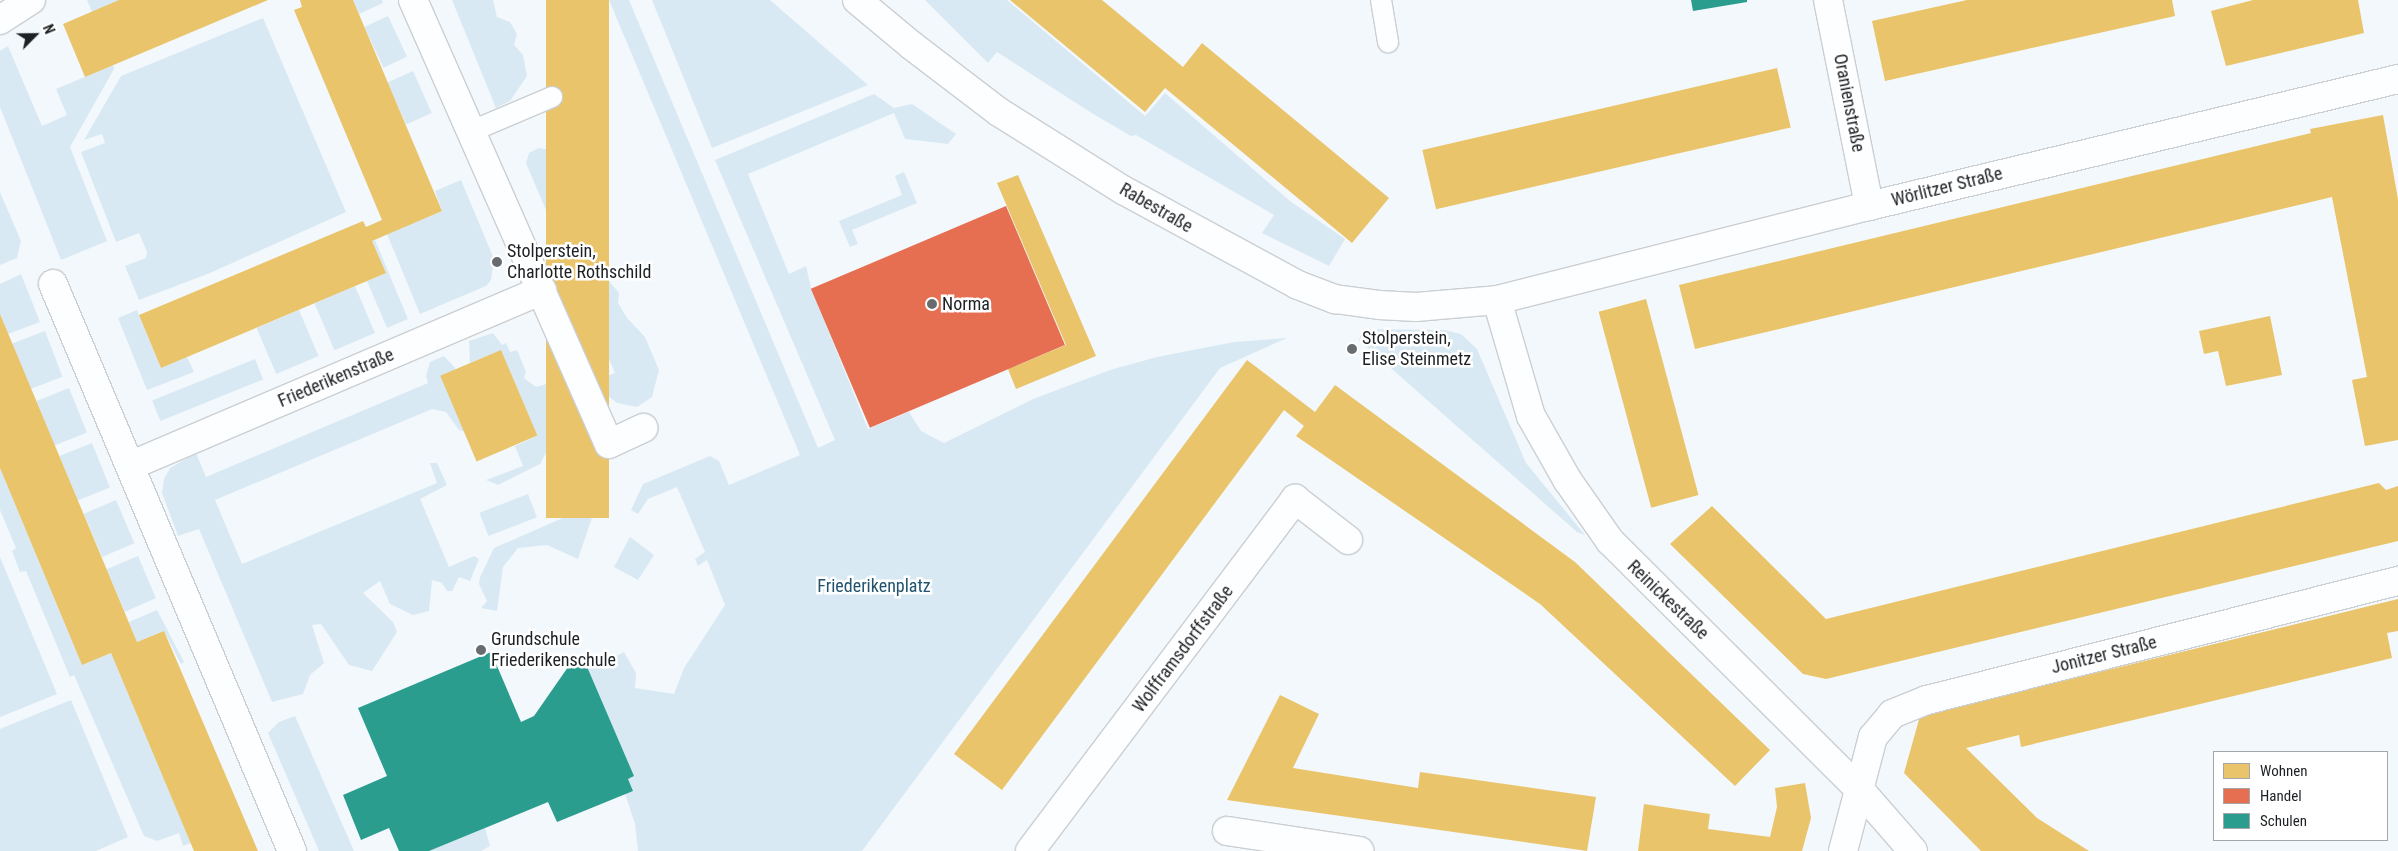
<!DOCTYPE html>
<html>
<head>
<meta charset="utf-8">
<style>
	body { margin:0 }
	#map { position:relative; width:2398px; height:851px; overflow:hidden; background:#f2f8fc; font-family:"Roboto Condensed",sans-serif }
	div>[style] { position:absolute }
	.green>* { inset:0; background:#d9e9f3; transform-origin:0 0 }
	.homes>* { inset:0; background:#e9c46a; transform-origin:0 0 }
	.shops>* { inset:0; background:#e76f51; transform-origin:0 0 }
	.schools>* { inset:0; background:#2a9d8f }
	.roads { filter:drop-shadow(1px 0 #cbcfd2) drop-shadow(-1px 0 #cbcfd2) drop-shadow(0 1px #cbcfd2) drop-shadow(0 -1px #cbcfd2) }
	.lane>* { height:20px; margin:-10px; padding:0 10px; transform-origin:10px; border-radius:10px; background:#fdfeff }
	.street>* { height:28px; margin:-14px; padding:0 14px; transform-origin:14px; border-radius:14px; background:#fdfeff }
	.dots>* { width:14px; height:14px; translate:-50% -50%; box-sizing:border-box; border:2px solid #fff; border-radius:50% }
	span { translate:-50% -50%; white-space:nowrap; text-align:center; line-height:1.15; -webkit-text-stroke:5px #fff; paint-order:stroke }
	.street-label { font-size:18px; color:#1d2123 }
	.poi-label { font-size:18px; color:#1d2123 }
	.left { translate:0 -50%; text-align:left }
	.park-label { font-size:18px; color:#20536e }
	.legend { position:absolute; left:2213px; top:751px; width:175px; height:90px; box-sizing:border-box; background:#fff; border:1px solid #a5a6a7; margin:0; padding:6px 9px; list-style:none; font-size:15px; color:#1d2123 }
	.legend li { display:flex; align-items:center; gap:10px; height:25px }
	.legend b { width:25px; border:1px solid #a5a6a7 }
	.north { position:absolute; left:10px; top:10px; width:50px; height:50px; -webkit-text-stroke:4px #fff; paint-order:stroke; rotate:67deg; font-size:14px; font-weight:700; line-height:20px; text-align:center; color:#1d2123 }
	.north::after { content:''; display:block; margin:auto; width:18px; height:22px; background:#1d2123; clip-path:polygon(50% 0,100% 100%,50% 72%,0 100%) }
</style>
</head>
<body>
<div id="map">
	<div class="green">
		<i style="clip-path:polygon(87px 0,119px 0,92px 12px)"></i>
		<i style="clip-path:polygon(353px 0,382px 0,383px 3px,359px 14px)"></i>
		<i style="clip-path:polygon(452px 0,493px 0,497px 17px,510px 22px,517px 34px,514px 45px,523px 55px,527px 76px,510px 101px,496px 108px)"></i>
		<i style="clip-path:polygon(609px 0,629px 0,818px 448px,835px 440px,715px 160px,874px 94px,894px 108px,912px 104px,956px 134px,948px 144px,905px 139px,894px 113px,748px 174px,789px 274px,806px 266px,811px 288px,868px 429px,909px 412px,921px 431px,944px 443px,1033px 399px,1110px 370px,1157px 357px,1234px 342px,1287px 338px,1220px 368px,862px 851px,638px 851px,635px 824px,625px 794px,633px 791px,628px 779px,634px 776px,585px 662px,590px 654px,605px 662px,624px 652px,636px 673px,635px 688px,674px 694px,684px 668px,725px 605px,707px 560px,698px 566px,695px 559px,705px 552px,677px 487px,648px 499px,638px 514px,631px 510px,643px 484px,710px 456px,719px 461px,729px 485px,800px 455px)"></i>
		<i style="clip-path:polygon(652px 0,770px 0,868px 85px,712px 148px)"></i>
		<i style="clip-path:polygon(925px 0,1007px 0,1145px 116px,1165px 93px,1290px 201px,1345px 239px,1329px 266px,1262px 233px,1274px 215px,1136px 135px,1131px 136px,1090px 112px,997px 52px,988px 63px)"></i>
		<i style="left:388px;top:16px;width:45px;height:26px;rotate:65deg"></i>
		<i style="clip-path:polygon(263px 18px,346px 212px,210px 273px,139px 300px,125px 266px,146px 258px,147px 252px,139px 233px,116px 242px,81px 152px,105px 143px,102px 134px,84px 140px,121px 76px)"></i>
		<i style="clip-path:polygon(8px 46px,42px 126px,67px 115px,56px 89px,113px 65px,114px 69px,70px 147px,107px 241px,61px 260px,0 107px,0 51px)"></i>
		<i style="left:413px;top:71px;width:46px;height:28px;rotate:66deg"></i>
		<i style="clip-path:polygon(539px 148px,556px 151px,569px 180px,581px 195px,587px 215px,597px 228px,609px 281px,619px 293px,618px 303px,627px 318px,645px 337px,659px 370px,652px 397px,637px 407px,617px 403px,604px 393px,597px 380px,615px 373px,526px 163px,529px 153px)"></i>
		<i style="clip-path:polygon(904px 172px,917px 203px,852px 230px,858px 244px,850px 247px,839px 221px,902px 195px,895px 176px)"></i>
		<i style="clip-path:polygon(461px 180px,494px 259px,491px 280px,486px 286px,420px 314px,387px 234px,442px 211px,435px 191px)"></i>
		<i style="clip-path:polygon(0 192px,21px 241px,17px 258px,0 265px)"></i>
		<i style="clip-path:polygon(375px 240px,408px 319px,387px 328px,367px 281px,386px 273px,372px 241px)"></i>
		<i style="clip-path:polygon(21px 274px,40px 322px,8px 334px,0 314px,0 284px)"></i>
		<i style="left:355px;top:286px;width:51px;height:44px;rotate:67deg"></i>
		<i style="clip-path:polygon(137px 310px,161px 368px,187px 357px,194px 372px,147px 390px,118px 318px)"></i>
		<i style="left:299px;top:310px;width:50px;height:46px;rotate:67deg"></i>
		<i style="clip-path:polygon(1363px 329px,1444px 330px,1461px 334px,1477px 349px,1526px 463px,1585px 535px,1577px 532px,1359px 340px)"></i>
		<i style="left:45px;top:331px;width:49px;height:35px;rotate:69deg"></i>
		<i style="clip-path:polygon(493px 333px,502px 345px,506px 343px,510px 352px,517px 350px,526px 372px,524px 378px,536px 387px,563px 379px,575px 420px,567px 439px,546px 453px,540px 464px,498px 485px,486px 480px,523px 466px,515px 446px,537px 436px,501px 351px,470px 363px,469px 341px)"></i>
		<i style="clip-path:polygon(444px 356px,455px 368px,466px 432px,459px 430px,446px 412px,432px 409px,215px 500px,242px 564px,437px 483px,430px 463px,437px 463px,447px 485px,420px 499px,449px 567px,474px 556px,479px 559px,470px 581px,459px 577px,452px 591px,447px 591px,442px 583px,432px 580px,429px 611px,413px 615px,390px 604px,380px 581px,363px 593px,393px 622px,397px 632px,372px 671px,349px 665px,321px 624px,312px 625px,324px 663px,310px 675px,303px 694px,272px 702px,199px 529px,178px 536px,162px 493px,164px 479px,170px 468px,196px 453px,206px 477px,428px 383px,426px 376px,430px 362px)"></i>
		<i style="left:255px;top:359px;width:22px;height:111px;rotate:68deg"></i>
		<i style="left:69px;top:388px;width:48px;height:35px;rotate:68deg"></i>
		<i style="left:92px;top:443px;width:48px;height:35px;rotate:68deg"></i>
		<i style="clip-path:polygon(0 468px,82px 665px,111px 653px,191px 843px,183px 846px,179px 833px,157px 841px,144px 836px,74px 675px,70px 677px,26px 571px,20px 572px,12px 551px,16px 548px,0 510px)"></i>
		<i style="left:528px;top:494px;width:25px;height:52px;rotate:69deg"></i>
		<i style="left:116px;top:500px;width:47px;height:35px;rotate:67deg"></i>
		<i style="clip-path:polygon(597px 503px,578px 559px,547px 545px,518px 548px,503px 567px,497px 611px,481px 608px,487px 601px,479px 584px,480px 577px,494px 548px)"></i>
		<i style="clip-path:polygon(630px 537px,654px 555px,638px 580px,614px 567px)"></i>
		<i style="left:138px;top:556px;width:46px;height:34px;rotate:67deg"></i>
		<i style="clip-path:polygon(0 557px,57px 694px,0 717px)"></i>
		<i style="clip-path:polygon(157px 610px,184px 662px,181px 664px,164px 631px,137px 642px,129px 622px)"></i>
		<i style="clip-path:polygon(71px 700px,128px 837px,96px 851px,0 851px,0 729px)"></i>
		<i style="clip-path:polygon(295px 716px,354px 851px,319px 851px,268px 733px,279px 722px)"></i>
		<i style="clip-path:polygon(485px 828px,490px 846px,481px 851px,429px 851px)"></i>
	</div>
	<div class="homes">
		<i style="clip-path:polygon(119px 0,268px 0,85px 77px,63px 24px)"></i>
		<i style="clip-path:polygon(300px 0,353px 0,442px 211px,372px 241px,386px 273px,161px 368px,139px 315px,363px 221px,366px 227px,382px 220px,294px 10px,302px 7px)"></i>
		<i style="left:546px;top:0;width:63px;height:518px"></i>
		<i style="clip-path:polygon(1010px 0,1102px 0,1183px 67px,1202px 43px,1389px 198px,1352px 243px,1165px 88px,1145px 112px)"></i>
		<i style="clip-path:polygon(1967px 0,2172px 0,2175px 16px,1885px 81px,1872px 21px)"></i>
		<i style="clip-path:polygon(2253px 0,2358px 0,2364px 33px,2226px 66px,2211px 11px)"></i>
		<i style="left:1777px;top:68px;width:61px;height:364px;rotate:77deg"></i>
		<i style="clip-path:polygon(2383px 115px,2398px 199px,2398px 440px,2365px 446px,2352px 380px,2367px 377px,2332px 197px,1695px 349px,1679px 285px,2311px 133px,2310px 129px)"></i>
		<i style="clip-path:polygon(1018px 175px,1096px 356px,1016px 389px,1008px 369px,1066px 345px,997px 183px)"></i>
		<i style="left:1646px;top:299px;width:203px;height:49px;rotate:75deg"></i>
		<i style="clip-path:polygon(0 314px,137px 642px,164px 631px,258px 851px,194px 851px,111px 653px,82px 665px,0 468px)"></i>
		<i style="clip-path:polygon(2270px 316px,2282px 375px,2226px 386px,2218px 351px,2204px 354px,2199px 331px)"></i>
		<i style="left:501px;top:350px;width:93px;height:66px;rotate:67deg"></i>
		<i style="clip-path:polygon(1247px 360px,1315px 412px,1335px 385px,1575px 562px,1770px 750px,1735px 786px,1540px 604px,1296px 436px,1304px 426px,1284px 410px,1002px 790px,954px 754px)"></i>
		<i style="clip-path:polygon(2379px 483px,2386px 490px,2398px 486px,2398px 541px,1826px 679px,1803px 674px,1670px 544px,1712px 506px,1826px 619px)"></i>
		<i style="clip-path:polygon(2398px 599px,2398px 631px,2387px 633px,2392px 658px,2021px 747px,2019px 735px,1966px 748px,2037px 818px,2089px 851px,1981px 851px,1904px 773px,1920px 716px)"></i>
		<i style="clip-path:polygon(1280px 695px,1319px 714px,1293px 768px,1418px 788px,1420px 772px,1596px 797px,1587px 851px,1227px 800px)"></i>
		<i style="clip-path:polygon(1805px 783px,1811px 818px,1802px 851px,1638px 851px,1644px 804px,1710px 814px,1708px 829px,1770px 837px,1777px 807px,1775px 788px)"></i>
	</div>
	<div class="shops">
		<i style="left:1006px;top:206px;width:151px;height:212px;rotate:67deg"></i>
	</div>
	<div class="schools">
		<i style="clip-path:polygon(1691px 0,1747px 0,1747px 2px,1693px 11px)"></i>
		<i style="clip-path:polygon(491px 652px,521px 722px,534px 716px,575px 657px,577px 664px,585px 662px,634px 776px,628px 779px,633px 791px,557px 822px,548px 802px,429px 851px,399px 851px,389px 828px,361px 840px,343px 795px,387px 776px,358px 708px)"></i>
	</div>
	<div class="roads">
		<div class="lane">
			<i style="left:1381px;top:0;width:43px;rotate:80.5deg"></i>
			<i style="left:472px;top:131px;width:87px;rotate:-23deg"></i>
		</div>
		<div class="street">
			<i style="left:413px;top:0;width:485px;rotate:66.2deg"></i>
			<i style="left:609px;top:444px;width:38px;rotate:-25deg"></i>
			<i style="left:857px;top:0;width:70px;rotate:39.8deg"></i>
			<i style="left:911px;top:45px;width:111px;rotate:37.3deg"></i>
			<i style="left:999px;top:112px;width:146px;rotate:32.2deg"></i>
			<i style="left:1123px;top:190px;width:199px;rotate:28.5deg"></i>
			<i style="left:1298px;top:285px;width:40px;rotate:21deg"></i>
			<i style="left:1335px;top:299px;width:44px;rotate:7.8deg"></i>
			<i style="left:1379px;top:305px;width:37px;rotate:3deg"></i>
			<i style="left:1416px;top:307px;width:81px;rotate:-4.9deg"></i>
			<i style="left:1497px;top:300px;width:384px;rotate:-14.2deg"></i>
			<i style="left:1869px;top:206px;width:544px;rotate:-13.5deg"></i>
			<i style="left:1828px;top:0;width:210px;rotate:78.7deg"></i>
			<i style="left:0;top:20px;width:37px;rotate:-33deg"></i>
			<i style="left:53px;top:284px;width:615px;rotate:67.14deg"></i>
			<i style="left:1497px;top:300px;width:121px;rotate:73.7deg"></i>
			<i style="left:1531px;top:416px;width:75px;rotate:60.4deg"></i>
			<i style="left:1568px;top:481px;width:73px;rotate:55deg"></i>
			<i style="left:1610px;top:541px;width:351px;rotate:44.9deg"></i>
			<i style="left:1859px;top:789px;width:82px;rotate:48.9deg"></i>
			<i style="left:130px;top:466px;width:448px;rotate:-23.1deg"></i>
			<i style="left:1227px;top:831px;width:134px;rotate:8.6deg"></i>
			<i style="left:1030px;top:851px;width:441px;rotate:-53deg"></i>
			<i style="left:1295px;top:499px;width:67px;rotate:37.7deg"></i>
			<i style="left:1843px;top:851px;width:118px;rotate:-75.3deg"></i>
			<i style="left:1873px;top:737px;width:30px;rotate:-50deg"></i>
			<i style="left:1892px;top:714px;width:38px;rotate:-22deg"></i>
			<i style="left:1927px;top:700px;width:486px;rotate:-14.2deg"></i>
		</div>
	</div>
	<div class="dots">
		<i style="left:497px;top:262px;background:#686c6f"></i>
		<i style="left:932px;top:304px;background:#686c6f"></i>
		<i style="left:1352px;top:349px;background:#686c6f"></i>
		<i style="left:481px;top:650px;background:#686c6f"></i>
	</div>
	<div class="street-label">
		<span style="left:1849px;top:103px;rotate:79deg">Oranienstraße</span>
		<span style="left:1947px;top:187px;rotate:-14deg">Wörlitzer Straße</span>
		<span style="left:1156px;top:208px;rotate:30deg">Rabestraße</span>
		<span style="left:336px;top:378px;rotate:-23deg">Friederikenstraße</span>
		<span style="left:1668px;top:600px;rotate:44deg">Reinickestraße</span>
		<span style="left:1183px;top:649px;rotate:-53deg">Wolfframsdorffstraße</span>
		<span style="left:2104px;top:655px;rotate:-14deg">Jonitzer Straße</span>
	</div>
	<div class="poi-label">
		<span class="left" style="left:507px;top:262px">Stolperstein,<br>Charlotte Rothschild</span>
		<span class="left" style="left:942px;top:304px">Norma</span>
		<span class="left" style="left:1362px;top:349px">Stolperstein,<br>Elise Steinmetz</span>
		<span class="left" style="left:491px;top:650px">Grundschule<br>Friederikenschule</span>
	</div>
	<div class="park-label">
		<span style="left:874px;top:586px">Friederikenplatz</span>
	</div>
	<ul class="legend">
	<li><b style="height:14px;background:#e9c46a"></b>Wohnen</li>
	<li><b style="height:14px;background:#e76f51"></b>Handel</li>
	<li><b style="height:14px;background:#2a9d8f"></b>Schulen</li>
	</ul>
	<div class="north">N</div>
</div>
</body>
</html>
